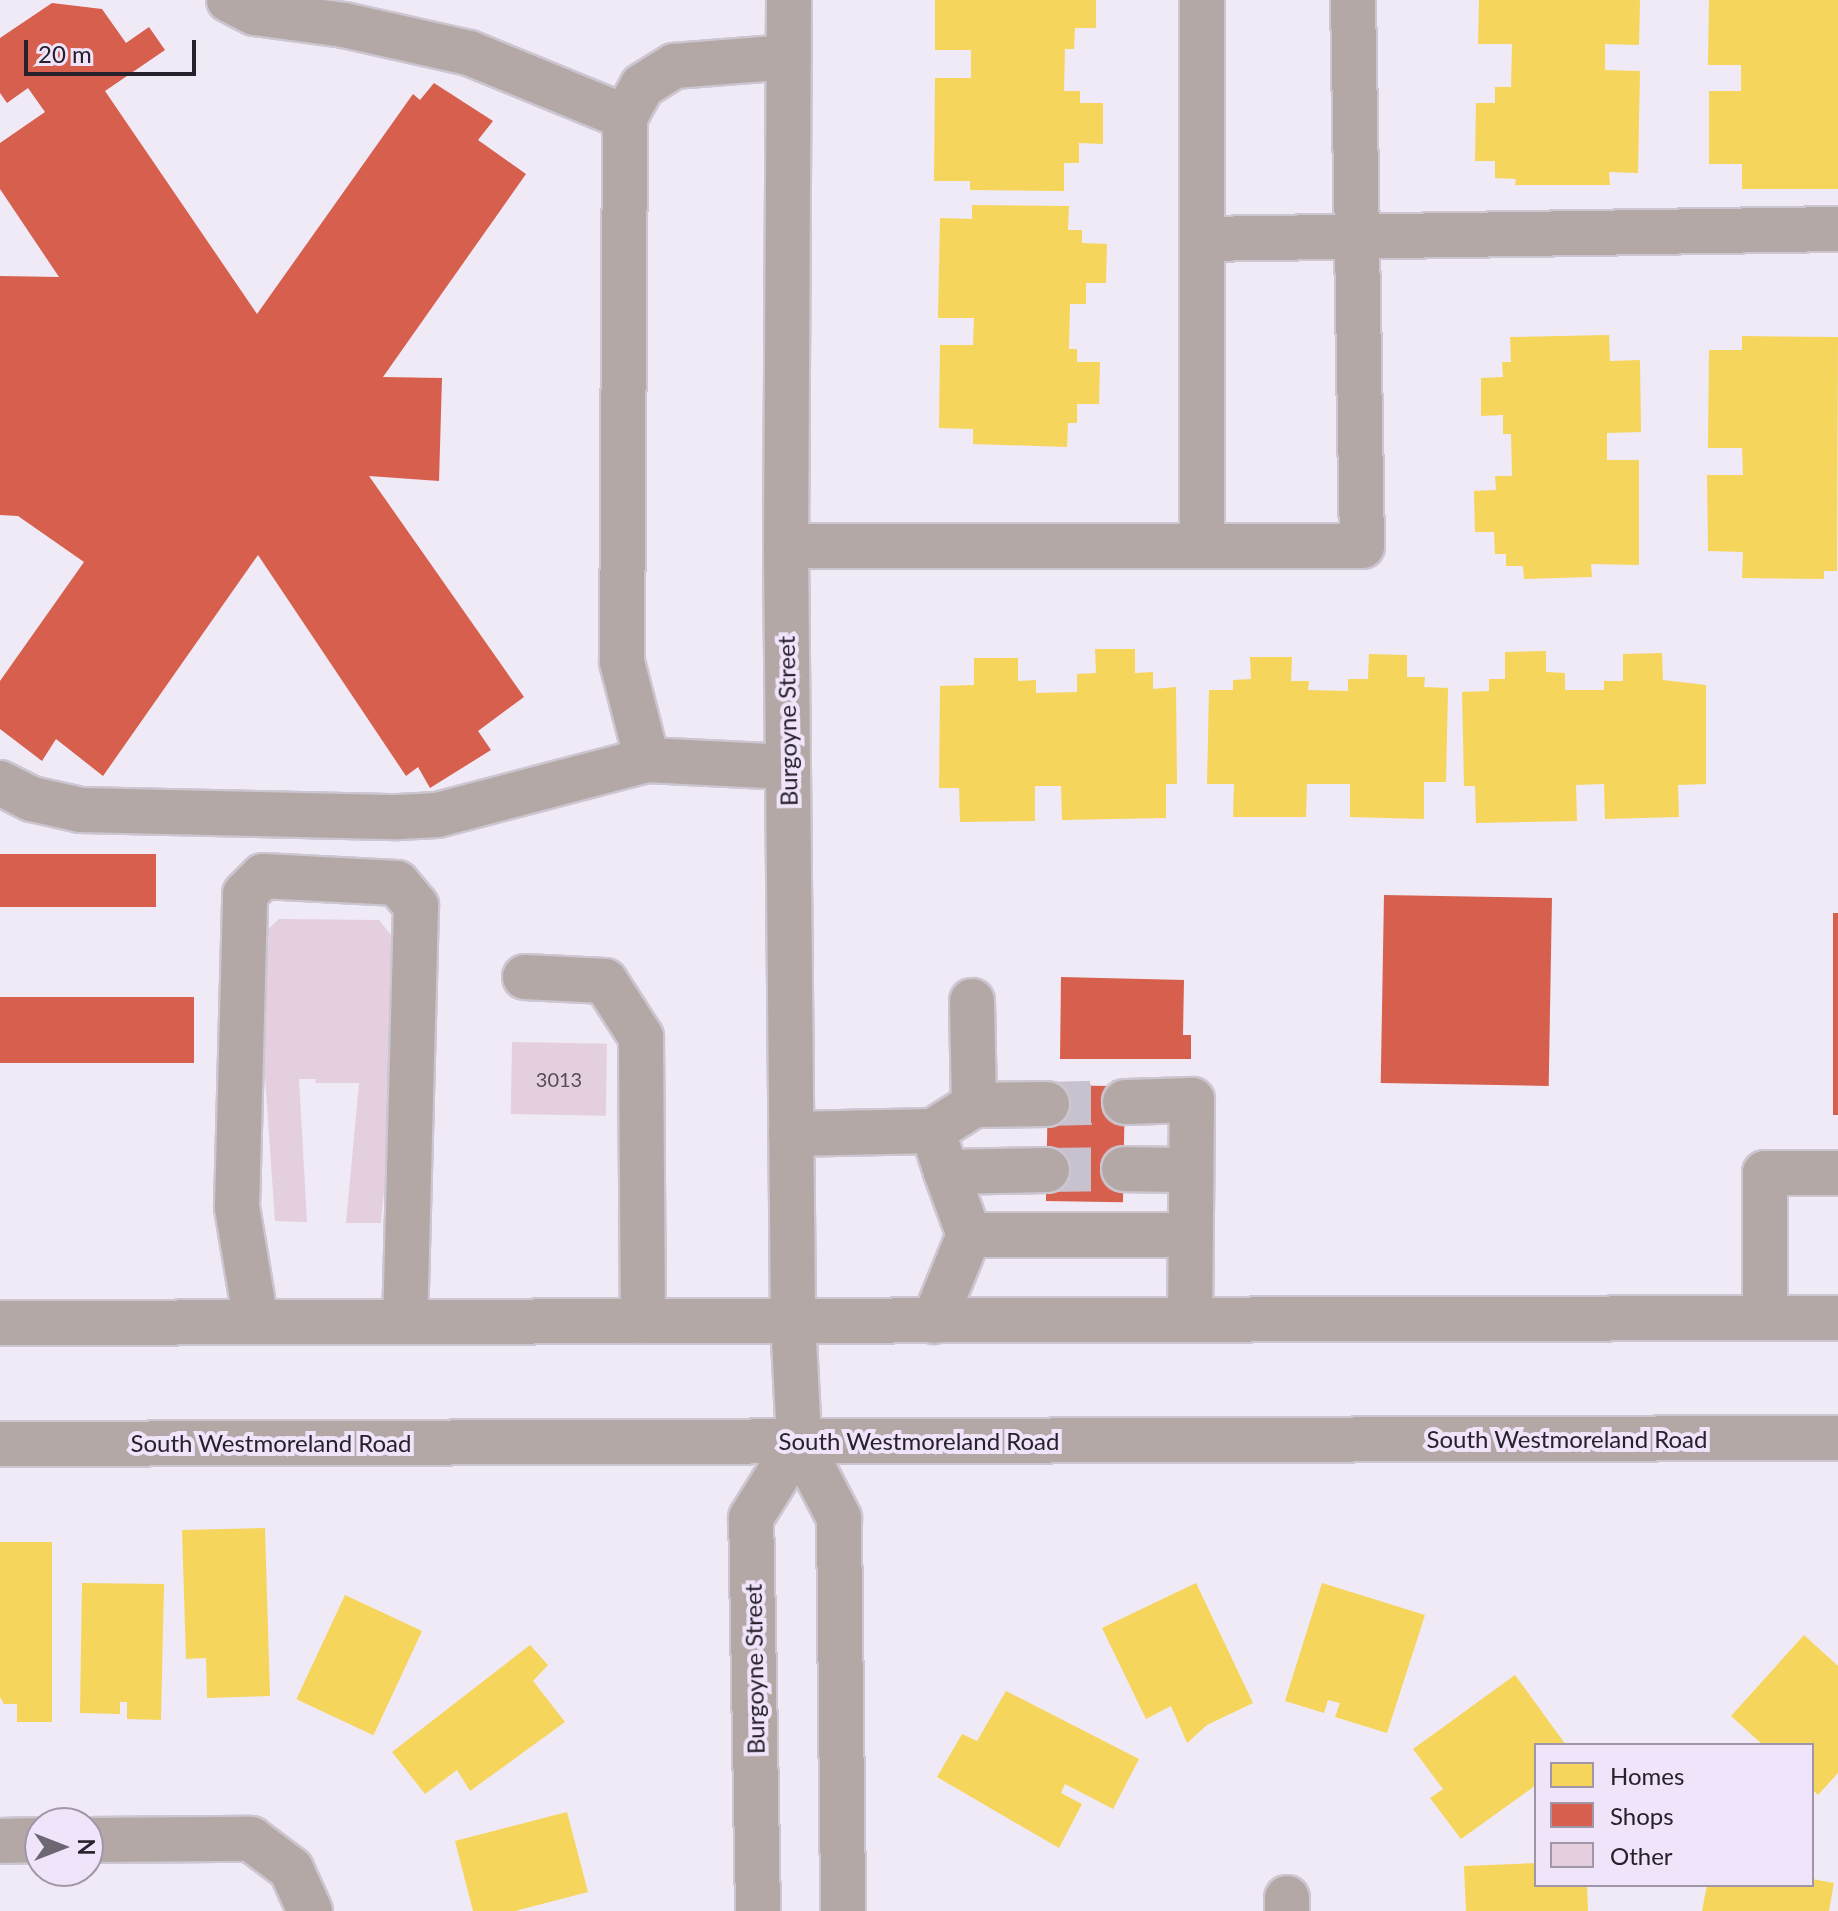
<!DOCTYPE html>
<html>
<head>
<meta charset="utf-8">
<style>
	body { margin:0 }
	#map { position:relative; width:1838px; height:1911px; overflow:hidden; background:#f0e9f6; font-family:Lato,sans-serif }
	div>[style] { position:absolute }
	.homes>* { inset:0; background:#f6d55c; transform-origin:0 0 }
	.shops>* { inset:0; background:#d6604d; transform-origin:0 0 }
	.building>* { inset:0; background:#e4cfde; transform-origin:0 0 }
	.minor-tunnel>* { height:44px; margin-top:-22px; transform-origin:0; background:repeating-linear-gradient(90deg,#c8c1ce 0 44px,transparent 0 66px) }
	.roads { filter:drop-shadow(2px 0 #ccc6d1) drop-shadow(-2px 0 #ccc6d1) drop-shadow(0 2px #ccc6d1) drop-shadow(0 -2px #ccc6d1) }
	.minor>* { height:44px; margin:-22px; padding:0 22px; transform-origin:22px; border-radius:22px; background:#b3a8a5 }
	.major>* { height:44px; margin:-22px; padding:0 22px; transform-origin:22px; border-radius:22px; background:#b4a8a7 }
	span { translate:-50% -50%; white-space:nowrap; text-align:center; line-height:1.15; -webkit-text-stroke:8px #f0e4fb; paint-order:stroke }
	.number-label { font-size:20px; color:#564c58 }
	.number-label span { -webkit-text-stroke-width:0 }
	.street-label { font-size:24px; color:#27212c }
	.legend { position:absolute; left:1534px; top:1743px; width:280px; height:144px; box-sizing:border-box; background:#f0e4fb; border:2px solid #a096a8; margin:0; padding:10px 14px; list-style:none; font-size:24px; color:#27212c }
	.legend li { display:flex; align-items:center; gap:16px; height:40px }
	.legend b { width:40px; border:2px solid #a096a8 }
	.north { position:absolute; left:24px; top:1807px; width:80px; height:80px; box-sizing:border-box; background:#f0e4fb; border:2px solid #a096a8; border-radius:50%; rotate:90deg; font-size:22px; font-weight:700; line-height:32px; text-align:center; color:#27212c }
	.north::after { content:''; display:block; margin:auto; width:28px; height:36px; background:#6d6773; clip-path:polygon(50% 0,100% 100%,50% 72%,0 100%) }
	.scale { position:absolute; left:24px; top:40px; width:172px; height:36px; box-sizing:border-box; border:4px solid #27212c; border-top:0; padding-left:10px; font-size:24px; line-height:28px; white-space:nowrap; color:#27212c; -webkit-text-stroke:6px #f0e4fb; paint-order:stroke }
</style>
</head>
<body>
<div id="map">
	<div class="homes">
		<i style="clip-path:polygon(935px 0,1096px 0,1096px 28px,1075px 28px,1074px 49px,1065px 49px,1064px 91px,1080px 91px,1080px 103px,1103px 103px,1103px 144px,1079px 143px,1079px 163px,1064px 163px,1064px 191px,970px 190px,970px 181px,934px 181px,935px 78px,971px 78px,971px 50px,935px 50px)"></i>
		<i style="clip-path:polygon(1479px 0,1640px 0,1639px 45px,1605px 44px,1605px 70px,1640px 71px,1638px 173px,1609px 172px,1610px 185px,1515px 185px,1516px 179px,1495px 178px,1495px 161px,1475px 161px,1476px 103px,1495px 103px,1495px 87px,1511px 87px,1512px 44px,1478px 44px)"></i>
		<i style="clip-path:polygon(1709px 0,1838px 0,1838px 189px,1742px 189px,1742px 164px,1709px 164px,1709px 91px,1741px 91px,1741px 65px,1708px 65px)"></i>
		<i style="clip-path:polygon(972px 205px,1069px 206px,1068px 230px,1082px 230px,1082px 243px,1107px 244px,1106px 283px,1086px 283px,1086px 304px,1070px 304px,1069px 349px,1077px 349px,1077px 362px,1100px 362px,1099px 404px,1077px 404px,1077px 423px,1068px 423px,1067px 447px,973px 444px,973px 429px,939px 428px,940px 345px,973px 345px,974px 318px,938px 318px,940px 218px,972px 219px)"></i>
		<i style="clip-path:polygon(1609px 335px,1610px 361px,1640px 360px,1641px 432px,1607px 433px,1607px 460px,1639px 460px,1639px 565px,1591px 564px,1592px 577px,1524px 579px,1523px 566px,1506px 566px,1506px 554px,1495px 554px,1494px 532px,1475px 532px,1474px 491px,1496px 490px,1495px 476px,1512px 476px,1511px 434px,1503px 434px,1503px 415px,1481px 416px,1481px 378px,1503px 377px,1502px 362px,1511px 362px,1510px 337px)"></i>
		<i style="clip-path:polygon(1742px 336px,1838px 337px,1837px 571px,1824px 571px,1824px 579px,1742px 578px,1743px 552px,1708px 551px,1707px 475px,1743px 475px,1742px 448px,1708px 448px,1709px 350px,1742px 350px)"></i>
		<i style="clip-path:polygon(1095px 649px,1135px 649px,1135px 673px,1153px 672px,1153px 689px,1176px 687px,1177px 784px,1166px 784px,1166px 818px,1062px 820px,1061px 786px,1035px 786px,1035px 821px,960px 822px,959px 788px,939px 788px,940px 686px,974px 685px,974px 658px,1018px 658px,1018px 681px,1036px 680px,1036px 693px,1077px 692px,1077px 674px,1096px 673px)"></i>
		<i style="clip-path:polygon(1546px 651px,1546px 672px,1565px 673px,1565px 690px,1604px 690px,1604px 681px,1623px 681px,1623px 654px,1662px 653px,1663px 680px,1706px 685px,1706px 784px,1678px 785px,1679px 817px,1605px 819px,1604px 784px,1576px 785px,1577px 821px,1476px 823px,1475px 786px,1464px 786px,1462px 692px,1489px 691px,1489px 679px,1505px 679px,1505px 652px)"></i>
		<i style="clip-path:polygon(1369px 654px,1407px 655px,1407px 677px,1425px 677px,1424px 687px,1448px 688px,1446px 782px,1424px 782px,1424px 819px,1350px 817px,1350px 784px,1307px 784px,1306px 817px,1233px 817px,1234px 784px,1207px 784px,1209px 690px,1233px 690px,1233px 680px,1251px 679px,1250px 657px,1292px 657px,1291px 681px,1309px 681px,1308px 690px,1348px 691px,1348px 679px,1368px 679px)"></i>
		<i style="clip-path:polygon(265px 1528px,270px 1696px,207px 1698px,206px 1658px,186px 1659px,182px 1530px)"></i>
		<i style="clip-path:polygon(0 1542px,52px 1542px,52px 1722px,17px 1722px,17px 1704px,4px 1704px,0 1697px)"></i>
		<i style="clip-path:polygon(82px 1583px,164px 1584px,161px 1720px,127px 1719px,127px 1702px,120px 1702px,120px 1714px,80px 1713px)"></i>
		<i style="clip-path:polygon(1196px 1583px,1253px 1703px,1207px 1725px,1187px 1743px,1171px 1706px,1146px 1719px,1102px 1628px)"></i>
		<i style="clip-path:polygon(1322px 1583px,1425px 1615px,1387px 1733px,1335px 1717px,1340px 1703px,1328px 1700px,1324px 1713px,1285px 1701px)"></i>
		<i style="left:345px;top:1595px;width:85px;height:115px;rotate:25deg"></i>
		<i style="clip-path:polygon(1804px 1635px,1838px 1666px,1838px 1773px,1818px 1795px,1812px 1789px,1812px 1745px,1763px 1745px,1731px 1716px)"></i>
		<i style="clip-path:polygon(530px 1645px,548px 1665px,533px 1681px,565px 1722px,470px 1791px,457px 1770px,425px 1794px,392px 1752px)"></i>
		<i style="clip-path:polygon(1515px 1675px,1566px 1745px,1536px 1745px,1536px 1785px,1461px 1839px,1430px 1798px,1443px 1789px,1413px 1749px)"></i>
		<i style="clip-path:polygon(1006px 1691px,1139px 1759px,1113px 1809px,1065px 1784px,1061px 1793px,1082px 1804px,1059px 1848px,937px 1777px,962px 1734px,977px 1741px)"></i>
		<i style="clip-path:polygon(567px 1812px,588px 1892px,515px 1911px,473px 1911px,455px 1841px)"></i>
		<i style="clip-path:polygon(1536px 1863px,1536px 1885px,1587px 1885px,1588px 1911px,1466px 1911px,1464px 1866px)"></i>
		<i style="clip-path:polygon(1812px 1879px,1834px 1883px,1829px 1911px,1702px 1911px,1707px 1885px,1812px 1885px)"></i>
	</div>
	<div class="shops">
		<i style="clip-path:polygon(52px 3px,102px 9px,126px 43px,149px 27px,165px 50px,105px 91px,257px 314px,413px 94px,420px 100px,434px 83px,493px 121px,478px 140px,526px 174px,383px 377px,442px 378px,439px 481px,369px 476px,524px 697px,478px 731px,491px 750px,430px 788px,418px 767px,406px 776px,258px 555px,103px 776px,56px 739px,42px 761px,0 729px,0 681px,84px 562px,18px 516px,0 515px,0 276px,59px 277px,0 189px,0 143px,45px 112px,28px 88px,7px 103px,0 93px,0 38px)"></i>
		<i style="left:156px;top:854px;width:53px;height:156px;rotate:90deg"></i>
		<i style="left:1384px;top:895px;width:168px;height:188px;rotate:1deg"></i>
		<i style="left:1833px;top:913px;width:5px;height:202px"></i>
		<i style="clip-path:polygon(1061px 977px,1184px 980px,1183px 1035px,1191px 1035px,1191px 1059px,1060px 1059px)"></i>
		<i style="left:0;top:997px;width:194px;height:66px"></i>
		<i style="left:1048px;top:1085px;width:77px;height:116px;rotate:1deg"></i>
	</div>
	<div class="building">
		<i style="clip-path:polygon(279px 919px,379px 920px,395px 940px,394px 1078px,381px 1223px,346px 1223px,359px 1083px,315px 1083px,316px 1079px,299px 1079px,307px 1222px,275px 1221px,264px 1062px,265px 932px)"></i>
		<i style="left:512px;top:1042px;width:95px;height:72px;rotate:1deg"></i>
	</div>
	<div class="minor-tunnel">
		<i style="left:1047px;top:1104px;width:78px;rotate:-1.5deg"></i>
		<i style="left:1047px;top:1170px;width:77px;rotate:-0.7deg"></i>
	</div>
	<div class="roads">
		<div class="minor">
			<i style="left:229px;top:0;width:29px;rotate:27deg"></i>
			<i style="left:255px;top:13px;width:90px;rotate:7.7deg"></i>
			<i style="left:344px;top:25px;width:128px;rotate:12.6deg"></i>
			<i style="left:469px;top:53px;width:169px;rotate:22.3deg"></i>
			<i style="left:789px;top:0;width:546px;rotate:90.31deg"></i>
			<i style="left:786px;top:546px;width:775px;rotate:89.48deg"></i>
			<i style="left:793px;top:1321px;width:120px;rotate:87.1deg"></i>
			<i style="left:799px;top:1441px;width:87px;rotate:62.5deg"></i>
			<i style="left:839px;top:1518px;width:393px;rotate:89.4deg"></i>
			<i style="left:1202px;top:0;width:239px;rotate:90deg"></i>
			<i style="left:1202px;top:239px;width:636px;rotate:-0.9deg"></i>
			<i style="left:1202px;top:239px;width:307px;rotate:90deg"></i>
			<i style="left:786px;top:546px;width:576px"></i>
			<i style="left:1362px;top:546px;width:546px;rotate:-90.94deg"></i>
			<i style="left:647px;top:760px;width:101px;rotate:-104.3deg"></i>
			<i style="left:622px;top:662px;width:545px;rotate:-89.68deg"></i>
			<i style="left:625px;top:117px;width:35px;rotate:-61deg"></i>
			<i style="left:642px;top:86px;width:38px;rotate:-32deg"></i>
			<i style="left:674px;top:66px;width:115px;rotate:-4.5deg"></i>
			<i style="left:0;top:783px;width:36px;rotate:27deg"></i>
			<i style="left:32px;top:799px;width:50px;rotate:12.7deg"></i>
			<i style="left:81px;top:810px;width:318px;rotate:1.3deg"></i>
			<i style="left:399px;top:817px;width:38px;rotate:-3deg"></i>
			<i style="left:437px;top:815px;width:217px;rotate:-14.7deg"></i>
			<i style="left:647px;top:760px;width:140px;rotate:2.9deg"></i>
			<i style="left:525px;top:977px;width:80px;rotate:2.9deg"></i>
			<i style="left:605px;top:981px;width:67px;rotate:57.3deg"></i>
			<i style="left:641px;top:1037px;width:284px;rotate:89.6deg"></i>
			<i style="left:972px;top:1001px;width:104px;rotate:88.9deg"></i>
			<i style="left:1125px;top:1102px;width:67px;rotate:-1.7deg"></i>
			<i style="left:1192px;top:1100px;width:220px;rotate:90.5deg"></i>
			<i style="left:791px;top:1134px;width:142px;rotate:-1.2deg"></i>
			<i style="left:933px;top:1131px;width:49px;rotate:-32.4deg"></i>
			<i style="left:974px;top:1105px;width:73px;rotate:-0.8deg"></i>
			<i style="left:937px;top:1144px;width:29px;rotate:72deg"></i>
			<i style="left:946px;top:1172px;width:101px;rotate:-1.1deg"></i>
			<i style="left:1124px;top:1169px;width:67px;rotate:0.9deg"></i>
			<i style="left:946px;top:1172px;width:67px;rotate:69.9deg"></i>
			<i style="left:969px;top:1235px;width:222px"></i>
			<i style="left:1765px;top:1318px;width:145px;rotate:-90deg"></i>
			<i style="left:1765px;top:1173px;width:73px"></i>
			<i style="left:934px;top:1321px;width:93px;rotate:-67.9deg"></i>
			<i style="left:256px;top:1322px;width:117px;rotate:-99.4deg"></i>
			<i style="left:237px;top:1207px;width:313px;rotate:-88.5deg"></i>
			<i style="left:245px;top:894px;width:25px;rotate:-45deg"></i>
			<i style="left:263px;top:876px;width:134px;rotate:3deg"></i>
			<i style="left:397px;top:883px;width:30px;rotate:50deg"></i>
			<i style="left:416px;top:906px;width:416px;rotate:91.5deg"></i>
			<i style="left:88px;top:1840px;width:163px;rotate:-0.4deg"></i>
			<i style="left:251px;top:1839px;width:50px;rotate:36.9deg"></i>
			<i style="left:291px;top:1869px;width:46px;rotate:65.7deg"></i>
			<i style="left:0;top:1841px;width:40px;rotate:-1.4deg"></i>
			<i style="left:1287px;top:1898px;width:13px;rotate:90deg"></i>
			<i style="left:758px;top:1911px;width:393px;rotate:-91deg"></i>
			<i style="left:751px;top:1518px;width:91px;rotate:-58.1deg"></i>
		</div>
		<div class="major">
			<i style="left:0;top:1323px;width:1838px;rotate:-0.16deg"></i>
			<i style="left:0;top:1444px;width:1838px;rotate:-0.19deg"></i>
		</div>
	</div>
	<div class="number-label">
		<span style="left:559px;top:1079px">3013</span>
	</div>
	<div class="street-label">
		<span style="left:787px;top:721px;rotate:-91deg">Burgoyne Street</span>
		<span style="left:1567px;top:1439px">South Westmoreland Road</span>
		<span style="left:919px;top:1441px">South Westmoreland Road</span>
		<span style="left:271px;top:1443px">South Westmoreland Road</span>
		<span style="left:754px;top:1669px;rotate:-91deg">Burgoyne Street</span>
	</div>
	<ul class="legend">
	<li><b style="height:22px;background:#f6d55c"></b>Homes</li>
	<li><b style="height:22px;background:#d6604d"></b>Shops</li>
	<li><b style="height:22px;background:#e4cfde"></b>Other</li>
	</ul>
	<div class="north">N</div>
	<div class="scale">20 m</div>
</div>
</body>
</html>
